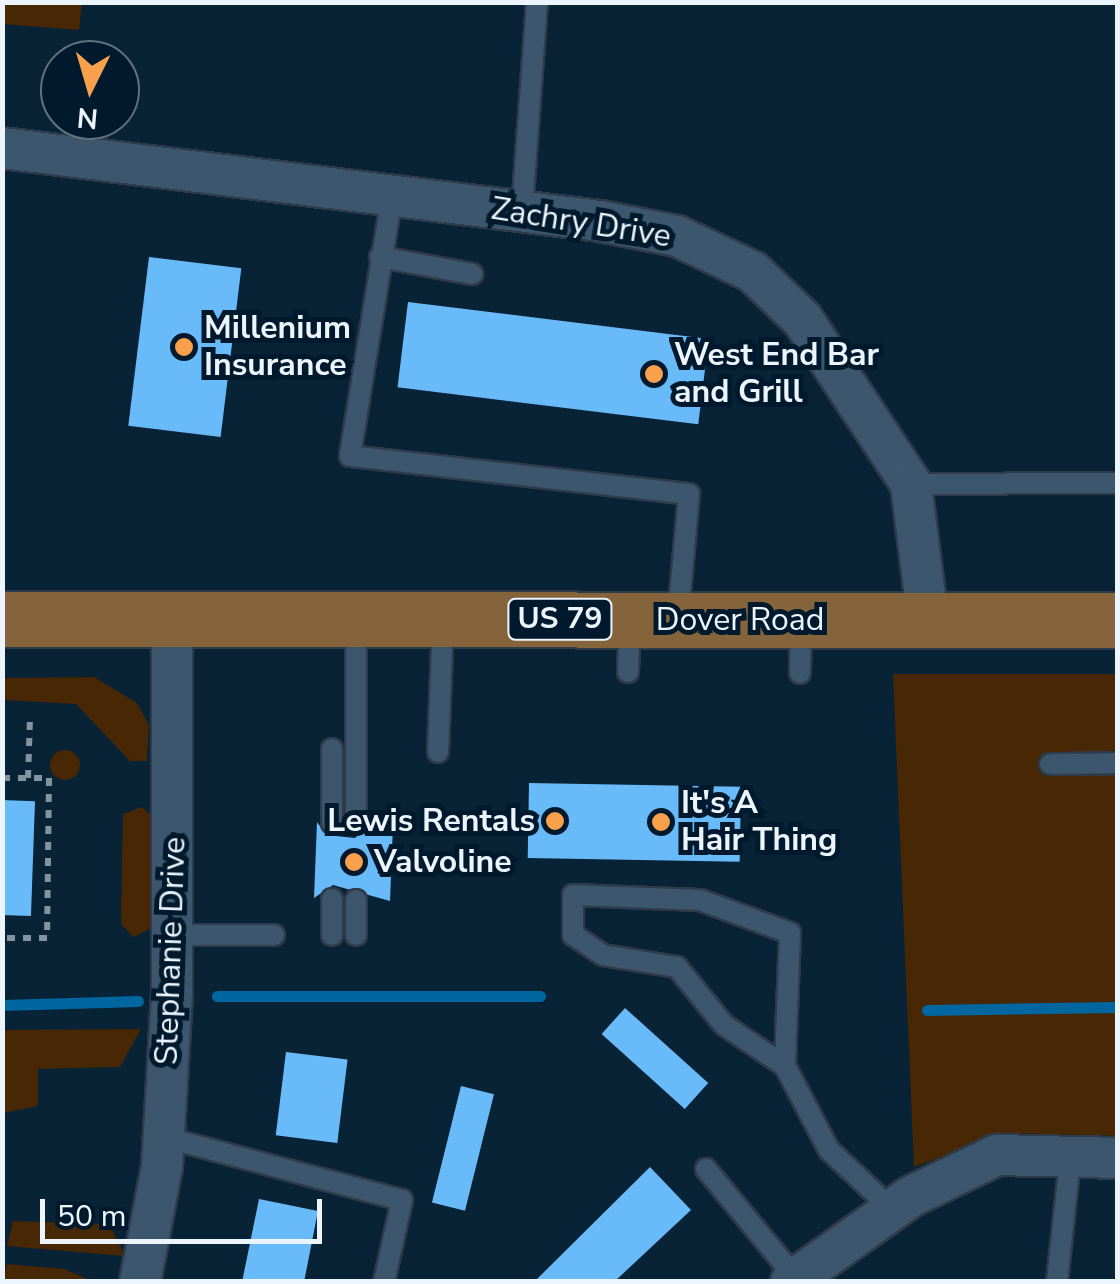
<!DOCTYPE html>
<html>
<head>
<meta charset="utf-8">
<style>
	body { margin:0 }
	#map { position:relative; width:1120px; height:1284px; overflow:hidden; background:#082336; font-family:"Nunito Sans",sans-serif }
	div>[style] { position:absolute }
	.green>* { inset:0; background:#482704 }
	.round { border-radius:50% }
	.stream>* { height:11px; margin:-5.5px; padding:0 5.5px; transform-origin:5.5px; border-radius:5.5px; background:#0066a0 }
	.building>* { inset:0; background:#69baf9; transform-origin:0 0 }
	.path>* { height:6px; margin-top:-3px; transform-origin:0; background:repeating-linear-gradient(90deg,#8394a1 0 8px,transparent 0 16px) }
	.roads { filter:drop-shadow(2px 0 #2f3a4a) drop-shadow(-2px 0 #2f3a4a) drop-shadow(0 2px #2f3a4a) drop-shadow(0 -2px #2f3a4a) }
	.service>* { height:20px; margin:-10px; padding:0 10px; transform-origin:10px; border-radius:10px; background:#3c576d }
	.minor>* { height:40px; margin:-20px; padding:0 20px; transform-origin:20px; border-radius:20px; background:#3c576d }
	.primary>* { height:55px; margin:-27.5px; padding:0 27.5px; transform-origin:27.5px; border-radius:27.5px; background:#86643b }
	.dots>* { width:28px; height:28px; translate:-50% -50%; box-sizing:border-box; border:5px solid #01192c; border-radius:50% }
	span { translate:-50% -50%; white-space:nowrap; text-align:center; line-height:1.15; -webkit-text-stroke:10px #01192c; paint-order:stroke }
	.shield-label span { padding:2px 8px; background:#01192c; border:2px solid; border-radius:8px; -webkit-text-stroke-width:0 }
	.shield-label { font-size:30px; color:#ecf5fd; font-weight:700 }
	.street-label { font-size:32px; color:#ecf5fd }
	.poi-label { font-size:32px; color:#ecf5fd; font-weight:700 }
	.left { translate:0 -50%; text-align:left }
	.right { translate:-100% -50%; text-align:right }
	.frame { position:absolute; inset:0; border:5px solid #ecf5fd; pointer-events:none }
	.north { position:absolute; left:40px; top:40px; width:100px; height:100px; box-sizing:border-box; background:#01192c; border:2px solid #5f7180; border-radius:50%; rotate:185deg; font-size:28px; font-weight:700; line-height:40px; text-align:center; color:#ecf5fd }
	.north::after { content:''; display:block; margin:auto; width:35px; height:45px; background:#f8a04b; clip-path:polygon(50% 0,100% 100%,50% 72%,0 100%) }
	.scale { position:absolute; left:40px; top:1199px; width:282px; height:45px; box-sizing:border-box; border:5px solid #ecf5fd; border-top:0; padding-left:12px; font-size:30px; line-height:35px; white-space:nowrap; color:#ecf5fd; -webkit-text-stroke:8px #01192c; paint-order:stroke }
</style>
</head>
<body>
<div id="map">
	<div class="green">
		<i style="clip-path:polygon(3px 3px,82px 3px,79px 30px,3px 24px)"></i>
		<i style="clip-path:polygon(893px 674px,1117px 674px,1117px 1136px,1006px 1133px,914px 1167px)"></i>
		<i style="clip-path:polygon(94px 677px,137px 703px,149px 725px,147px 761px,130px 761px,76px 704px,3px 700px,3px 678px)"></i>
		<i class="round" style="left:50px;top:750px;width:30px;height:30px"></i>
		<i style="clip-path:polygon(142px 807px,154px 818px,152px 928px,133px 937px,121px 924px,123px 814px)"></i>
		<i style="clip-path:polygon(141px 1029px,120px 1067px,38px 1069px,38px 1106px,3px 1113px,3px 1030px)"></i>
		<i style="clip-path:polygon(13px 1221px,109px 1224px,125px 1256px,7px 1246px)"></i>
		<i style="clip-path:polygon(7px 1264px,64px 1269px,92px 1281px,3px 1281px)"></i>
	</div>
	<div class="stream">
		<i style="left:217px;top:996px;width:323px"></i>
		<i style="left:2px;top:1005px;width:136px;rotate:-1.7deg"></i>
		<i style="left:927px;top:1010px;width:191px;rotate:-0.9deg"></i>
	</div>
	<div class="building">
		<i style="left:149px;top:257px;width:93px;height:170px;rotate:7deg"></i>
		<i style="left:408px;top:302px;width:303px;height:86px;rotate:7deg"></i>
		<i style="left:529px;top:783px;width:212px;height:75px;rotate:1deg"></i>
		<i style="left:2px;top:800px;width:33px;height:115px;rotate:2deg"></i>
		<i style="clip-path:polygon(317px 822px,326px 835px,355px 838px,370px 824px,393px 825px,390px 901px,333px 885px,314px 898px)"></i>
		<i style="left:625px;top:1008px;width:112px;height:35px;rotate:42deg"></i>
		<i style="left:286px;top:1052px;width:62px;height:84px;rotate:7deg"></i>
		<i style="left:461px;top:1086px;width:34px;height:120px;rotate:14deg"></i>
		<i style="clip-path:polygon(650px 1167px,691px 1210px,614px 1282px,534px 1282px)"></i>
		<i style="clip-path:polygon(259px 1199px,318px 1211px,304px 1282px,242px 1282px)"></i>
	</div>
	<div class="path">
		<i style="left:2px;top:778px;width:47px"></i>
		<i style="left:49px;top:778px;width:160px;rotate:90.7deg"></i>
		<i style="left:47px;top:938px;width:45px;rotate:180deg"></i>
		<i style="left:28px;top:778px;width:61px;rotate:-88.1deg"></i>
	</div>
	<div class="roads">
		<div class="service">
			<i style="left:392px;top:196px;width:263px;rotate:99.2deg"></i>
			<i style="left:350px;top:456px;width:341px;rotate:6.4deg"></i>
			<i style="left:689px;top:494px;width:124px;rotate:95.1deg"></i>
			<i style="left:522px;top:211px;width:210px;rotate:-85.9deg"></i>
			<i style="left:380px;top:257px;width:94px;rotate:10.5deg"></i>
			<i style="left:911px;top:484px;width:207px;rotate:-0.3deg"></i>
			<i style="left:628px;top:672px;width:51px;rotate:-87.8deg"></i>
			<i style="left:800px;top:673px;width:51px;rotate:-88.9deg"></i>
			<i style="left:438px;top:752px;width:133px;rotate:-87.8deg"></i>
			<i style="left:1050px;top:764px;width:68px;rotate:-0.8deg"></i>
			<i style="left:332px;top:823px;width:74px;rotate:-90deg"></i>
			<i style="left:356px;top:824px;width:203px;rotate:-90deg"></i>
			<i style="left:173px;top:935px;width:101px"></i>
			<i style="left:332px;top:935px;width:36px;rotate:-90deg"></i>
			<i style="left:356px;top:935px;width:35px;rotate:-90deg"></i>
			<i style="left:785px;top:1066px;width:73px;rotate:-146.1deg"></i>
			<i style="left:724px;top:1025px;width:75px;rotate:-129deg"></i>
			<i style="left:677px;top:967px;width:75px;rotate:-170.8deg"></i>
			<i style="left:603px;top:955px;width:36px;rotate:-146deg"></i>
			<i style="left:573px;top:935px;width:40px;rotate:-90deg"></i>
			<i style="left:573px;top:895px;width:127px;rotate:2.3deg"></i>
			<i style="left:700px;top:900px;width:96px;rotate:20.1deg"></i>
			<i style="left:790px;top:933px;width:133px;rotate:92.2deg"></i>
			<i style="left:785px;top:1066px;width:95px;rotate:62.4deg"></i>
			<i style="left:829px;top:1150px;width:88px;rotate:43.2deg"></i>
			<i style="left:163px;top:1137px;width:247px;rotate:14.8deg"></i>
			<i style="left:402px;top:1200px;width:84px;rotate:102.4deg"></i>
			<i style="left:706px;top:1169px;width:141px;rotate:50.5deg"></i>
			<i style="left:1057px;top:1282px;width:131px;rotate:-83.9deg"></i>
		</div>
		<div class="minor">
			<i style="left:2px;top:148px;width:602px;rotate:6.96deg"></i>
			<i style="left:600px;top:221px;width:78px;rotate:11deg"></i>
			<i style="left:677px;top:236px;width:84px;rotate:25.3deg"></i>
			<i style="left:753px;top:272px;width:69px;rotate:43.8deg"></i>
			<i style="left:803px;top:320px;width:196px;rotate:56.6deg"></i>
			<i style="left:911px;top:484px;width:137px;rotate:82.9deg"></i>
			<i style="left:140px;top:1282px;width:117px;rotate:-79.2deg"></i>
			<i style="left:162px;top:1167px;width:176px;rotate:-86.7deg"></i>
			<i style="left:172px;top:991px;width:372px;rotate:-90deg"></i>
			<i style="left:791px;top:1282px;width:146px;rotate:-35.5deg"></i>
			<i style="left:910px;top:1197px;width:97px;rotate:-25.8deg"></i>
			<i style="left:997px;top:1155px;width:121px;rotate:1.4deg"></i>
		</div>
		<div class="primary">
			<i style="left:2px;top:619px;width:1116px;rotate:0.05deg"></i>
		</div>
	</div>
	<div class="dots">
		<i style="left:184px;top:347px;background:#f8a04b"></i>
		<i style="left:654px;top:374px;background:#f8a04b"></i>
		<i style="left:555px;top:821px;background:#f8a04b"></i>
		<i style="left:661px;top:822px;background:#f8a04b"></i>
		<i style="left:354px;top:862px;background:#f8a04b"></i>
	</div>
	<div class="shield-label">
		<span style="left:560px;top:619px">US 79</span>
	</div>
	<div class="street-label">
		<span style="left:581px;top:223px;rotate:9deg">Zachry Drive</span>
		<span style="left:740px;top:620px">Dover Road</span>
		<span style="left:171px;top:951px;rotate:-88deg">Stephanie Drive</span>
	</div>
	<div class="poi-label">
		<span class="left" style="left:204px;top:347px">Millenium<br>Insurance</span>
		<span class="left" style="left:674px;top:374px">West End Bar<br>and Grill</span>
		<span class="left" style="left:681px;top:822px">It's A<br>Hair Thing</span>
		<span class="right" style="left:535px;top:821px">Lewis Rentals</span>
		<span class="left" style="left:374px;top:862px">Valvoline</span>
	</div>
	<div class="frame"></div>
	<div class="north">N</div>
	<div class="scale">50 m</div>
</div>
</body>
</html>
